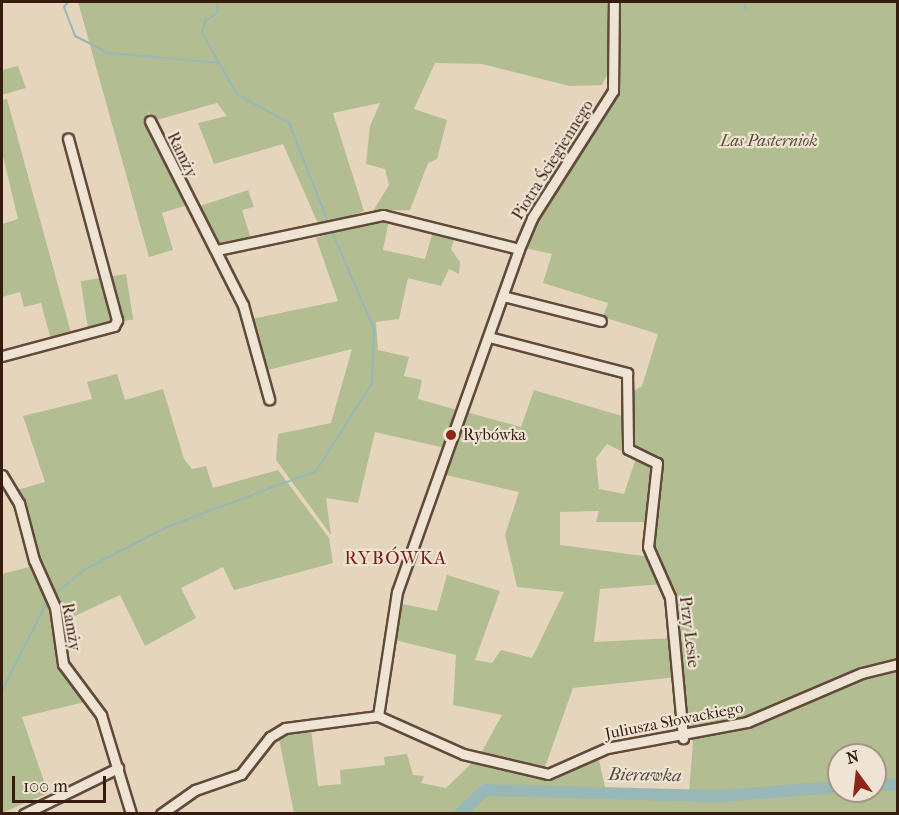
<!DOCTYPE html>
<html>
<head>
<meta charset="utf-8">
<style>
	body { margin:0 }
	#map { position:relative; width:899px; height:815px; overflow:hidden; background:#e6d5bd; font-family:"IM FELL French Canon",serif }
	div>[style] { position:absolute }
	.green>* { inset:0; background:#b3bd92; transform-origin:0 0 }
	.stream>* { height:2px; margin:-1px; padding:0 1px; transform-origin:1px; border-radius:1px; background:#97b8b6 }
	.river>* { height:12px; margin:-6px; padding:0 6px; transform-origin:6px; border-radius:6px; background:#97b8b6 }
	.roads { filter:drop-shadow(2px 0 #614a3a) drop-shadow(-2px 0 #614a3a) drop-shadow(0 2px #614a3a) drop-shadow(0 -2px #614a3a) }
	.minor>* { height:9px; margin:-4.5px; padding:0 4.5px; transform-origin:4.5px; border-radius:4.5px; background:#efe4d4 }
	.dots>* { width:16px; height:16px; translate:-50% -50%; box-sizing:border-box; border:3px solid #efe4d4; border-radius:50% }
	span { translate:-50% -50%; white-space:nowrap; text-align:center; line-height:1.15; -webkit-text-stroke:4.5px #efe4d4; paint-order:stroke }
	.park-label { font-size:16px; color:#5b4c36; font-style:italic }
	.street-label { font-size:16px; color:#351c0e }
	.poi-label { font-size:16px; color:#351c0e }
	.left { translate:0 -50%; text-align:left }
	.neighbourhood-label { font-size:18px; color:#7a1f14; letter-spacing:1.5px }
	.water-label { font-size:18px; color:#524b40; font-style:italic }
	.frame { position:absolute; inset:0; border:3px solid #351c0e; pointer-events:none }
	.north { position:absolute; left:827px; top:743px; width:60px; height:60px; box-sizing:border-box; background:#efe4d4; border:2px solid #a59485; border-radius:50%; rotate:345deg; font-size:16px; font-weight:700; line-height:24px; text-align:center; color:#351c0e }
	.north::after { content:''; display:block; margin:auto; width:21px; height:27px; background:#8f2418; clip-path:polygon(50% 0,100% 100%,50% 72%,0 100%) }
	.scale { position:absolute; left:12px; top:776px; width:94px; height:27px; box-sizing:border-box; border:3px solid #351c0e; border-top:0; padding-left:8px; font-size:18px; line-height:21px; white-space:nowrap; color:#351c0e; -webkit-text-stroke:4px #efe4d4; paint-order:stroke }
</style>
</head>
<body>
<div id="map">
	<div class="green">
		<i style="clip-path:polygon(78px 2px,608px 2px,616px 56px,602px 85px,569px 86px,482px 64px,435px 63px,414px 109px,447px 120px,437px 159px,428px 163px,410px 210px,373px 211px,389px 185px,385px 169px,366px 164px,370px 126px,380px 103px,333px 113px,364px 211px,320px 228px,283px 144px,214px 164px,198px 123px,227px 116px,217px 103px,153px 121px,148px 110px,152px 133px,187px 205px,162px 213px,173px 250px,149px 257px)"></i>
		<i style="clip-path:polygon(evenodd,621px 2px,897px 2px,897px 813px,294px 813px,278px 734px,311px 729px,318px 786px,341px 784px,340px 770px,385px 765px,384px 757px,407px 754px,413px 775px,424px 776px,421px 783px,446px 788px,475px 760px,547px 777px,598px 756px,606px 791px,484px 788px,454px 813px,467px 813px,486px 794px,796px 794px,689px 793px,693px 741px,684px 723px,677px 632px,653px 551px,661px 457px,635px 445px,632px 392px,642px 386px,658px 334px,603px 317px,608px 303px,543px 283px,552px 254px,525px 248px,536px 220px,620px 93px,621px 2px,839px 755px,875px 755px,875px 791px,839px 791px,839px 755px)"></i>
		<i style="clip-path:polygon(18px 66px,26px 88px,2px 95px,2px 70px)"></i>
		<i style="clip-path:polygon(7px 99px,71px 333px,51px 340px,41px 303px,24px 307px,20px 292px,2px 297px,2px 224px,18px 219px,2px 152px,2px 100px)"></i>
		<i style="clip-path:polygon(248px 190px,254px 207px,242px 210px,251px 239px,219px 246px,197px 207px)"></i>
		<i style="clip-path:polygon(369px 220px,389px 220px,383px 250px,425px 259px,433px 231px,455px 236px,451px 249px,460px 262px,459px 274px,449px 269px,441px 286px,408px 278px,399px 319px,376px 322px,378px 350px,409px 357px,404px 376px,422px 380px,418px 399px,457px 410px,445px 448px,375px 432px,358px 503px,326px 498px,331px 535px,276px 460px,278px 434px,331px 423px,352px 349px,268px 370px,252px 319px,338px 301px,316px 238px)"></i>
		<i style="left:126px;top:274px;width:46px;height:46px;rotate:81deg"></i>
		<i style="clip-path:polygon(117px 374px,125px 400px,163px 389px,184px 459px,192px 469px,206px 466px,213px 488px,278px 470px,329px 538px,333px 563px,234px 590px,223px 567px,181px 588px,196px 618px,145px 646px,120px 595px,62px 622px,17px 490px,45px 482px,23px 416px,92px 399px,87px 382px)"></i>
		<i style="clip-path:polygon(534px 390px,625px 417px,625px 453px,607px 444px,596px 458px,599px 489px,624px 494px,636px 458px,652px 464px,646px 522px,596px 522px,599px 511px,560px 512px,560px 545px,644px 556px,645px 545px,664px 584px,600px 589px,594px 642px,673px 638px,678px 677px,573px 688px,544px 770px,481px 753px,502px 715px,453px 705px,456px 655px,391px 639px,397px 603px,437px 611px,447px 575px,500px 591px,475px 660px,492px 663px,501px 650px,532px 658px,564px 592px,517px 587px,505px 535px,519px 492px,446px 475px,466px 412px,521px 427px)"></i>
		<i style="clip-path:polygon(33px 566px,51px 606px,62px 667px,85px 702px,22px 717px,48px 793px,2px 813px,2px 574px)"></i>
	</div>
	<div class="stream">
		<i style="left:68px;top:2px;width:6px;rotate:129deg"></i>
		<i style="left:64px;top:7px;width:31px;rotate:69deg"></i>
		<i style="left:75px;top:36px;width:38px;rotate:27deg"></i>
		<i style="left:109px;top:53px;width:109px;rotate:5.2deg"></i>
		<i style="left:218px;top:2px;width:11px;rotate:95deg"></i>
		<i style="left:217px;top:13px;width:14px;rotate:146deg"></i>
		<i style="left:205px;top:21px;width:12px;rotate:104deg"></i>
		<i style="left:202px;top:33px;width:70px;rotate:60.2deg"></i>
		<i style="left:237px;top:94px;width:60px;rotate:29.1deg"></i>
		<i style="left:289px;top:123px;width:106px;rotate:68.5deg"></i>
		<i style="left:744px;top:2px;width:9px;rotate:77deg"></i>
		<i style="left:55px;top:594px;width:35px;rotate:-40deg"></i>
		<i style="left:82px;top:571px;width:96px;rotate:-27.4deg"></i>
		<i style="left:167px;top:527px;width:159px;rotate:-20.6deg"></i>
		<i style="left:316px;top:471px;width:104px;rotate:-57.5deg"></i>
		<i style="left:372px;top:383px;width:54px;rotate:-87.9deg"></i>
		<i style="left:374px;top:329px;width:106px;rotate:-113.4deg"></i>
		<i style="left:2px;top:691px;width:100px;rotate:-63.2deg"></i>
	</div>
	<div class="river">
		<i style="left:875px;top:785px;width:23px;rotate:-2deg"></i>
		<i style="left:460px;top:814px;width:35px;rotate:-44deg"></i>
		<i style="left:485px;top:790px;width:236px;rotate:1.5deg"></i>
		<i style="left:721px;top:796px;width:118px;rotate:-4.4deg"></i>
	</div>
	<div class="roads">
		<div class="minor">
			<i style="left:150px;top:121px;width:206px;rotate:63.2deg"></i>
			<i style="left:243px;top:305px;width:98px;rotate:74.5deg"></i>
			<i style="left:217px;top:250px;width:170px;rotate:-11.9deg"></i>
			<i style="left:383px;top:215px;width:140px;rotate:14deg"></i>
			<i style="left:503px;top:296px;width:101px;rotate:14.3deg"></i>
			<i style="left:489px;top:337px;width:143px;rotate:14.6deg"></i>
			<i style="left:627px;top:373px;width:76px;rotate:89.2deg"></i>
			<i style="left:628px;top:449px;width:32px;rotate:26deg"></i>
			<i style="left:657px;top:463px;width:84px;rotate:96.1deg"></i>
			<i style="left:648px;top:547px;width:55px;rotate:66.3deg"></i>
			<i style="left:670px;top:597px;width:142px;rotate:84.7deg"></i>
			<i style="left:2px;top:356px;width:116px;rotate:-15deg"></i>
			<i style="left:114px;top:326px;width:7px;rotate:-63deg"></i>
			<i style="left:117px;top:320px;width:188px;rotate:-105.1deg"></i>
			<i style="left:2px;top:475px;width:33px;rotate:59deg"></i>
			<i style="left:19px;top:503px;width:59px;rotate:75.3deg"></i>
			<i style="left:34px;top:560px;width:51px;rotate:65.9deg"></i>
			<i style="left:55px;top:607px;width:58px;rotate:82deg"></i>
			<i style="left:63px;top:664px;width:64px;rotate:53.3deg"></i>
			<i style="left:101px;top:715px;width:103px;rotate:73.1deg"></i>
			<i style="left:378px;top:716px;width:125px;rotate:-81.3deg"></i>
			<i style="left:397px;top:592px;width:364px;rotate:-70.4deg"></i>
			<i style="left:519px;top:249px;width:34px;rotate:-67deg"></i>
			<i style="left:532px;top:218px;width:151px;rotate:-57.5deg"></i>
			<i style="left:613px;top:91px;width:89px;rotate:-89.4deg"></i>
			<i style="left:24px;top:814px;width:105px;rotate:-26.1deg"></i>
			<i style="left:161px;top:814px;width:42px;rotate:-35.2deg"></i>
			<i style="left:195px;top:790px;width:49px;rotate:-19.2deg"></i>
			<i style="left:241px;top:774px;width:47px;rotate:-51.9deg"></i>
			<i style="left:270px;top:737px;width:17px;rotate:-31deg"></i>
			<i style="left:285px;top:728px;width:94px;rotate:-7.4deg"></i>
			<i style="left:378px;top:716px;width:93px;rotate:24.1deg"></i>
			<i style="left:463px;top:754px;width:87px;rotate:13.2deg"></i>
			<i style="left:548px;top:774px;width:64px;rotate:-23.8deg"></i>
			<i style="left:607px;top:748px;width:142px;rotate:-10.5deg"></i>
			<i style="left:747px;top:722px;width:125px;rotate:-23.1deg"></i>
			<i style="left:862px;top:673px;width:37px;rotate:-14deg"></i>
		</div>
	</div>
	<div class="dots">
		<i style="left:451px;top:435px;background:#8f2418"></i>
	</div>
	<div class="park-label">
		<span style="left:769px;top:141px">Las Pasterniok</span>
	</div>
	<div class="street-label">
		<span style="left:182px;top:155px;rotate:64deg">Ramży</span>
		<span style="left:553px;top:160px;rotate:-58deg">Piotra Ściegiennego</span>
		<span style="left:71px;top:627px;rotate:80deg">Ramży</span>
		<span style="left:689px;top:632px;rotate:83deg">Przy Lesie</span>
		<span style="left:674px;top:721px;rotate:-11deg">Juliusza Słowackiego</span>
	</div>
	<div class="poi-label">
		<span class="left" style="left:463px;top:435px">Rybówka</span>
	</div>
	<div class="neighbourhood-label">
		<span style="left:396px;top:559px">RYBÓWKA</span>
	</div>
	<div class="water-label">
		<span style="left:645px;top:776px;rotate:1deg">Bierawka</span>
	</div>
	<div class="frame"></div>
	<div class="north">N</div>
	<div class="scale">100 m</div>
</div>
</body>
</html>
